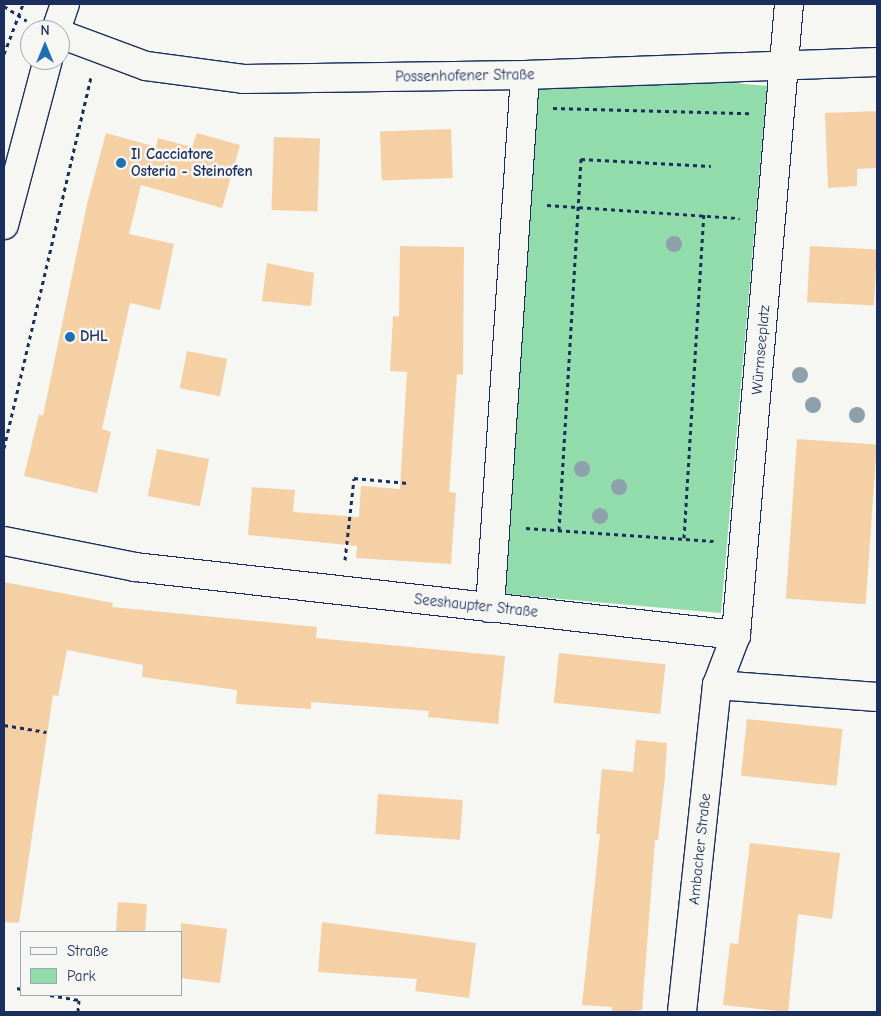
<!DOCTYPE html>
<html>
<head>
<meta charset="utf-8">
<style>
	body { margin:0 }
	#map { position:relative; width:881px; height:1016px; overflow:hidden; background:#f6f6f2; font-family:"Comic Neue",sans-serif }
	div>[style] { position:absolute }
	.green>* { inset:0; background:#92dbab; transform-origin:0 0 }
	.building>* { inset:0; background:#f5d0a5; transform-origin:0 0 }
	.path>* { height:3px; margin-top:-1.5px; transform-origin:0; background:repeating-linear-gradient(90deg,#1b2f5e 0 4px,transparent 0 8px) }
	.roads { filter:drop-shadow(1px 0 #1b2f5e) drop-shadow(-1px 0 #1b2f5e) drop-shadow(0 1px #1b2f5e) drop-shadow(0 -1px #1b2f5e) }
	.street>* { height:28px; margin:-14px; padding:0 14px; transform-origin:14px; border-radius:14px; background:#f6f6f2 }
	.trees>* { width:16px; height:16px; margin:-8px; border-radius:50%; background:#8ea0ab }
	.dots>* { width:14px; height:14px; translate:-50% -50%; box-sizing:border-box; border:2px solid #f6f6f2; border-radius:50% }
	span { translate:-50% -50%; white-space:nowrap; text-align:center; line-height:1.15; -webkit-text-stroke:5px #f6f6f2; paint-order:stroke }
	.street-label { font-size:15px; color:#1b2f5e }
	.poi-label { font-size:15px; color:#1b2f5e; font-weight:700 }
	.left { translate:0 -50%; text-align:left }
	.frame { position:absolute; inset:0; border:5px solid #1b2f5e; pointer-events:none }
	.legend { position:absolute; left:20px; top:931px; width:162px; height:65px; box-sizing:border-box; background:#f6f6f2; border:1px solid #9ea6b7; margin:0; padding:6px 9px; list-style:none; font-size:15px; color:#1b2f5e }
	.legend li { display:flex; align-items:center; gap:10px; height:25px }
	.legend b { width:25px; border:1px solid #9ea6b7 }
	.north { position:absolute; left:20px; top:20px; width:50px; height:50px; box-sizing:border-box; background:#f6f6f2; border:1px solid #9ea6b7; border-radius:50%; rotate:0deg; font-size:14px; font-weight:700; line-height:20px; text-align:center; color:#1b2f5e }
	.north::after { content:''; display:block; margin:auto; width:18px; height:22px; background:#1f6fb2; clip-path:polygon(50% 0,100% 100%,50% 72%,0 100%) }
</style>
</head>
<body>
<div id="map">
	<div class="green">
		<i style="left:767px;top:86px;width:529px;height:230px;rotate:95deg"></i>
	</div>
	<div class="building">
		<i style="clip-path:polygon(877px 111px,877px 168px,857px 169px,857px 186px,828px 188px,825px 113px)"></i>
		<i style="left:451px;top:129px;width:49px;height:71px;rotate:88deg"></i>
		<i style="clip-path:polygon(106px 133px,156px 147px,158px 138px,192px 147px,197px 133px,240px 145px,222px 208px,141px 185px,129px 234px,174px 244px,160px 310px,130px 303px,102px 429px,111px 432px,97px 493px,24px 476px,39px 414px,43px 416px,87px 204px)"></i>
		<i style="left:274px;top:137px;width:46px;height:73px;rotate:2deg"></i>
		<i style="clip-path:polygon(400px 246px,464px 247px,463px 375px,457px 374px,449px 492px,456px 493px,451px 564px,356px 558px,357px 546px,248px 535px,252px 487px,295px 490px,293px 512px,359px 517px,361px 486px,400px 489px,407px 372px,390px 371px,393px 316px,399px 317px)"></i>
		<i style="left:810px;top:246px;width:67px;height:56px;rotate:3deg"></i>
		<i style="clip-path:polygon(267px 263px,314px 273px,311px 306px,262px 301px)"></i>
		<i style="left:187px;top:351px;width:41px;height:38px;rotate:11deg"></i>
		<i style="left:797px;top:439px;width:80px;height:160px;rotate:4deg"></i>
		<i style="left:157px;top:449px;width:53px;height:48px;rotate:11deg"></i>
		<i style="clip-path:polygon(4px 582px,113px 603px,112px 607px,317px 627px,316px 638px,505px 656px,498px 724px,428px 717px,429px 711px,311px 702px,311px 709px,236px 704px,237px 690px,142px 677px,143px 665px,67px 650px,58px 696px,53px 695px,19px 923px,4px 922px)"></i>
		<i style="left:559px;top:653px;width:107px;height:50px;rotate:6deg"></i>
		<i style="left:747px;top:719px;width:96px;height:57px;rotate:6deg"></i>
		<i style="clip-path:polygon(636px 740px,667px 743px,665px 776px,658px 840px,655px 840px,642px 1010px,612px 1012px,612px 1007px,582px 1005px,600px 834px,596px 834px,602px 769px,633px 772px)"></i>
		<i style="left:378px;top:794px;width:85px;height:40px;rotate:4deg"></i>
		<i style="clip-path:polygon(750px 843px,840px 853px,832px 919px,798px 914px,788px 1012px,723px 1005px,730px 943px,738px 944px)"></i>
		<i style="left:118px;top:902px;width:29px;height:30px;rotate:4deg"></i>
		<i style="clip-path:polygon(322px 922px,476px 943px,469px 998px,415px 991px,417px 979px,318px 972px)"></i>
		<i style="clip-path:polygon(181px 923px,227px 929px,220px 983px,181px 978px)"></i>
	</div>
	<div class="path">
		<i style="left:4px;top:6px;width:27px;rotate:33deg"></i>
		<i style="left:4px;top:54px;width:53px;rotate:-69.2deg"></i>
		<i style="left:553px;top:108px;width:196px;rotate:1.5deg"></i>
		<i style="left:547px;top:205px;width:193px;rotate:3.9deg"></i>
		<i style="left:4px;top:448px;width:382px;rotate:-76.8deg"></i>
		<i style="left:526px;top:528px;width:188px;rotate:4deg"></i>
		<i style="left:559px;top:530px;width:372px;rotate:-86.6deg"></i>
		<i style="left:581px;top:159px;width:130px;rotate:3.1deg"></i>
		<i style="left:684px;top:538px;width:324px;rotate:-86.5deg"></i>
		<i style="left:345px;top:560px;width:82px;rotate:-83.7deg"></i>
		<i style="left:354px;top:478px;width:54px;rotate:5.3deg"></i>
		<i style="left:4px;top:725px;width:43px;rotate:9.5deg"></i>
		<i style="left:17px;top:988px;width:4px;rotate:14deg"></i>
		<i style="left:50px;top:995px;width:29px;rotate:10deg"></i>
		<i style="left:79px;top:1000px;width:12px;rotate:95deg"></i>
	</div>
	<div class="roads">
		<div class="street">
			<i style="left:56px;top:30px;width:28px;rotate:-71deg"></i>
			<i style="left:60px;top:34px;width:92px;rotate:20.4deg"></i>
			<i style="left:146px;top:66px;width:98px;rotate:7.6deg"></i>
			<i style="left:243px;top:79px;width:282px;rotate:-0.8deg"></i>
			<i style="left:525px;top:75px;width:352px;rotate:-2.1deg"></i>
			<i style="left:4px;top:225px;width:171px;rotate:-75.1deg"></i>
			<i style="left:4px;top:541px;width:134px;rotate:11.2deg"></i>
			<i style="left:135px;top:567px;width:605px;rotate:6.46deg"></i>
			<i style="left:490px;top:608px;width:534px;rotate:-86.24deg"></i>
			<i style="left:717px;top:685px;width:160px;rotate:4.3deg"></i>
			<i style="left:682px;top:1012px;width:329px;rotate:-83.9deg"></i>
			<i style="left:717px;top:685px;width:53px;rotate:-69.2deg"></i>
			<i style="left:736px;top:635px;width:633px;rotate:-85.2deg"></i>
		</div>
	</div>
	<div class="trees">
		<i style="left:674px;top:244px"></i>
		<i style="left:800px;top:375px"></i>
		<i style="left:813px;top:405px"></i>
		<i style="left:857px;top:415px"></i>
		<i style="left:582px;top:469px"></i>
		<i style="left:619px;top:487px"></i>
		<i style="left:600px;top:516px"></i>
	</div>
	<div class="dots">
		<i style="left:121px;top:163px;background:#1f6fb2"></i>
		<i style="left:70px;top:337px;background:#1f6fb2"></i>
	</div>
	<div class="street-label">
		<span style="left:465px;top:76px;rotate:-1deg">Possenhofener Straße</span>
		<span style="left:761px;top:350px;rotate:-85deg">Würmseeplatz</span>
		<span style="left:476px;top:606px;rotate:6deg">Seeshaupter Straße</span>
		<span style="left:700px;top:849px;rotate:-84deg">Ambacher Straße</span>
	</div>
	<div class="poi-label">
		<span class="left" style="left:131px;top:163px">Il Cacciatore<br>Osteria - Steinofen</span>
		<span class="left" style="left:80px;top:337px">DHL</span>
	</div>
	<div class="frame"></div>
	<ul class="legend">
	<li><b style="height:6px;background:#f6f6f2"></b>Straße</li>
	<li><b style="height:14px;background:#92dbab"></b>Park</li>
	</ul>
	<div class="north">N</div>
</div>
</body>
</html>
